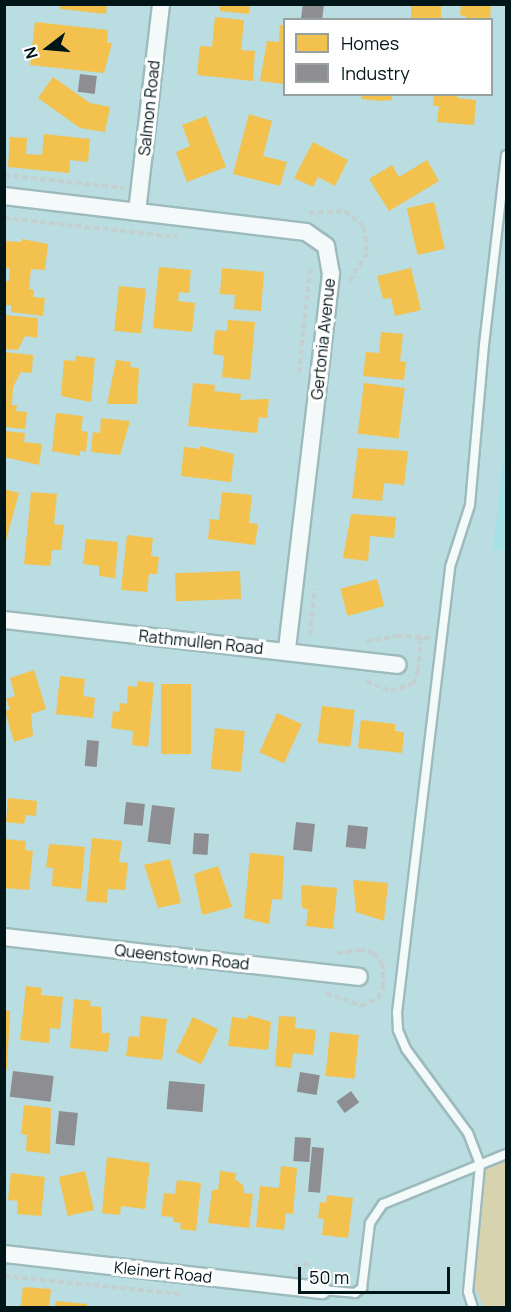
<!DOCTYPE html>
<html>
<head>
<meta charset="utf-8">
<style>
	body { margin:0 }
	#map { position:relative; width:511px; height:1312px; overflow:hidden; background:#b9dde0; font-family:Manrope,sans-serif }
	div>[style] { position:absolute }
	.built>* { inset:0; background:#a6e1e6 }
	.green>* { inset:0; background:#d6d3ae }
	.homes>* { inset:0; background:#f2c14e; transform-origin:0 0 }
	.industry>* { inset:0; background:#8d8d92; transform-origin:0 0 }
	.path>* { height:4px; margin-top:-2px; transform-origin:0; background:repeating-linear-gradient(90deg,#c4cfcf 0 6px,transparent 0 9px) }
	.roads { filter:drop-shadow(2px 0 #9dbabc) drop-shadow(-2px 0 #9dbabc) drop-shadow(0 2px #9dbabc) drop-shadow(0 -2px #9dbabc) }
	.service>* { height:8px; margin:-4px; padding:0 4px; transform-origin:4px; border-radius:4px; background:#f4fafa }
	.minor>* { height:16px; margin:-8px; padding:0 8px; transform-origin:8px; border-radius:8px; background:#f4fafa }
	span { translate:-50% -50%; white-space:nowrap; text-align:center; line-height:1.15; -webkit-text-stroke:6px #fefefe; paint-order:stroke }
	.street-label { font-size:16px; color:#001518 }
	.frame { position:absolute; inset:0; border:6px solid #001518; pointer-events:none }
	.legend { position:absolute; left:283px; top:18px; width:210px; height:78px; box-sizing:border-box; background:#fefefe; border:2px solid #98a1a2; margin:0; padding:8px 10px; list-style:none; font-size:18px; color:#001518 }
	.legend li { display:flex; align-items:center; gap:12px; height:30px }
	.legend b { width:30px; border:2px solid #98a1a2 }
	.north { position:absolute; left:18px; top:18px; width:60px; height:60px; -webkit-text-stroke:4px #fefefe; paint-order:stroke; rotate:254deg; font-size:16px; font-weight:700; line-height:24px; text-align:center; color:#001518 }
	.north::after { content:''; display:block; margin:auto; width:21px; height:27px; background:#001518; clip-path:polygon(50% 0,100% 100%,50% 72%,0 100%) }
	.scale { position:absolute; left:298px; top:1267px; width:152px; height:27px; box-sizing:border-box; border:3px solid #001518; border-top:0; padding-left:8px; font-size:18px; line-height:21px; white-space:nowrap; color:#001518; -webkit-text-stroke:4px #fefefe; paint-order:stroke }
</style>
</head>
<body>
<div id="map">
	<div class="built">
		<i style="clip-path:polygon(506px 435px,506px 551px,493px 549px)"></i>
	</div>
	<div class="green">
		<i style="clip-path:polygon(506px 1160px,506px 1307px,484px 1307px,474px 1285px,485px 1170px)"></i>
	</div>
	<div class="homes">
		<i style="clip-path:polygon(61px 4px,107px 4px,106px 14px,60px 9px)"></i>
		<i style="clip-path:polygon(220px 4px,250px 4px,249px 14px,220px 11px)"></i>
		<i style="left:411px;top:4px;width:30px;height:16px"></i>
		<i style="clip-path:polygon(461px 4px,491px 4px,490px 20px,465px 20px,466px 16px,460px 15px)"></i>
		<i style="clip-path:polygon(215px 17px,244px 20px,241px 50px,255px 51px,253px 81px,197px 75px,200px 46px,212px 47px)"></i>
		<i style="clip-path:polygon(35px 22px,108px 30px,107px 43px,112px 43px,104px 73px,30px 65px)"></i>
		<i style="clip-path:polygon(280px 25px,284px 25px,284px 84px,260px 81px,267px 41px,279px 42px)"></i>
		<i style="clip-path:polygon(53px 77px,90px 103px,110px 107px,105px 132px,80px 128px,38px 98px)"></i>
		<i style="clip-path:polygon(362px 94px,392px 94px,392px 100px,381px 101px,361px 99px)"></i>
		<i style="clip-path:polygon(434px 94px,457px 94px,457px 98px,476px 100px,474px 125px,437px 122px,439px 106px,433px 106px)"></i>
		<i style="clip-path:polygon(249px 114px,272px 121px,263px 156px,287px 162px,280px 186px,233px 174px)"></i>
		<i style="clip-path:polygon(206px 116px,226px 167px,187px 182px,176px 152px,190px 146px,182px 125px)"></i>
		<i style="clip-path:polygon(44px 134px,90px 139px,88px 162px,70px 160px,69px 173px,8px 167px,10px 137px,27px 138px,26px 154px,42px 155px)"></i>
		<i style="clip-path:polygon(313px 142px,348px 160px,335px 186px,318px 177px,313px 187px,294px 178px)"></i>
		<i style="clip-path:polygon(427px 160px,439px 181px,389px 211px,369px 179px,392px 165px,399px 177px)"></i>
		<i style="left:434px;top:202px;width:48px;height:28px;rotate:77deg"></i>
		<i style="clip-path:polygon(22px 239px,48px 244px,45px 270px,31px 269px,29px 289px,34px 290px,33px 297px,45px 298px,43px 316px,11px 312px,11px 305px,4px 305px,4px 281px,9px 281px,10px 268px,4px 268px,4px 241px,22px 242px)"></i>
		<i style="clip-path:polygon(159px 267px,191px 270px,189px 293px,179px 292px,178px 301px,195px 303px,192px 332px,153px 328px)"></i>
		<i style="clip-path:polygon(222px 268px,264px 272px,261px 311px,234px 309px,235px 295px,220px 294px)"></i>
		<i style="clip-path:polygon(411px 268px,421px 310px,395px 316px,391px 298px,383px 299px,377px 276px)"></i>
		<i style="left:119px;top:286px;width:27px;height:45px;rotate:6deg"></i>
		<i style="clip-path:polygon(5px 315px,38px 318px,37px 338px,25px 336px,18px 350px,4px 349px)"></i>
		<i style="clip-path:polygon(228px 320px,255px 322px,250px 380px,222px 377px,224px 356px,213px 354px,215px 330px,227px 331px)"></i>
		<i style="clip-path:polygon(381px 332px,403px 334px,400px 361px,406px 362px,404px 380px,363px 376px,366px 352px,379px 353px)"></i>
		<i style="clip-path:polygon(4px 352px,33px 355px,32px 373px,21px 372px,13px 387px,12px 405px,17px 405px,16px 411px,27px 412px,25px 429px,4px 427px)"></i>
		<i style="clip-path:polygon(76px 356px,95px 358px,91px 402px,61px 396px,64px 360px,75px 361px)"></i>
		<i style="clip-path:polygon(116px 360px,131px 362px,130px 367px,139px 368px,137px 404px,107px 404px)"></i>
		<i style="clip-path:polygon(193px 383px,215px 385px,214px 391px,241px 394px,240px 400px,269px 399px,267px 418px,259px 417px,257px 433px,188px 426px)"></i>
		<i style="left:364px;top:383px;width:41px;height:51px;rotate:7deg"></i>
		<i style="clip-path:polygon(56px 413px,83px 416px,81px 431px,88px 432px,86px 452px,80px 451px,80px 456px,52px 451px)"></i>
		<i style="clip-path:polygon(101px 418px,130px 421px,120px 455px,91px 452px,93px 432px,100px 433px)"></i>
		<i style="clip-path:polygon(4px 431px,25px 433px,24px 442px,42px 444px,39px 465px,4px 457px)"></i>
		<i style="clip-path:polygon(200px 446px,234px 454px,231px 482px,181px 476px,184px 447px,200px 449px)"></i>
		<i style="clip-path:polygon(358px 448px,408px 451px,404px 485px,384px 483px,382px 501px,352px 498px)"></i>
		<i style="clip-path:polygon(4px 489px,19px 493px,5px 544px,4px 544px)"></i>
		<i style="clip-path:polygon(31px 492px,57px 494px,54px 524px,64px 525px,61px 550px,52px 550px,50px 566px,24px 564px)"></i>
		<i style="clip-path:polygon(222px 492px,252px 495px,249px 523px,258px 524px,255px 545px,208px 539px,210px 519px,219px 520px)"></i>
		<i style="clip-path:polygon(351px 514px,396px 517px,394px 538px,370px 536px,368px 561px,343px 558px)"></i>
		<i style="clip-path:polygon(127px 535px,153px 538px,151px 556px,159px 557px,157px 574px,149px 574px,147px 592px,121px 590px)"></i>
		<i style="clip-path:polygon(86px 539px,118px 542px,115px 578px,99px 576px,99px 566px,83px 564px)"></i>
		<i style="left:240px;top:571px;width:28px;height:65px;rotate:88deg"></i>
		<i style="left:377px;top:579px;width:28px;height:38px;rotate:75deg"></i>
		<i style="clip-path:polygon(34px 670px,46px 709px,31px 714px,33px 736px,14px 742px,5px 711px,10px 710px,6px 699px,15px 696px,10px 678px)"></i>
		<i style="clip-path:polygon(60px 676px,85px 679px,83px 696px,95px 698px,93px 718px,56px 714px)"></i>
		<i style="clip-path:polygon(138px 681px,154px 683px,148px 747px,132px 745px,133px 731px,111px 728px,113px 711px,119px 712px,120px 703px,127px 704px,128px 686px,137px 687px)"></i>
		<i style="left:161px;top:684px;width:30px;height:70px"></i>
		<i style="left:322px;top:706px;width:33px;height:37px;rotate:7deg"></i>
		<i style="left:277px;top:713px;width:27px;height:43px;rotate:24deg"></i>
		<i style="clip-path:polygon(361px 720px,395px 724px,395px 731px,404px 732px,402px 753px,358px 748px)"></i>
		<i style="left:215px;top:728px;width:30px;height:41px;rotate:6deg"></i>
		<i style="clip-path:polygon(8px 798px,37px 801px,36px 816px,26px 815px,24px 824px,6px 822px)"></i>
		<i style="clip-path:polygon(92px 838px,122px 841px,119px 862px,128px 863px,125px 890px,108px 889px,107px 903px,86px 901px)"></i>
		<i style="clip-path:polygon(4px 839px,26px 841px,25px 850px,33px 851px,29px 890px,4px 888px)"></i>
		<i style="clip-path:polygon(49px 844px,85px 847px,81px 889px,52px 886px,53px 868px,46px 867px)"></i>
		<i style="clip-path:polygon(250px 853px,284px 856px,282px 900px,272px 899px,269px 924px,244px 918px)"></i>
		<i style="clip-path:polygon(170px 859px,181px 903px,158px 908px,144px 865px)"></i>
		<i style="clip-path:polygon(218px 866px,232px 907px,202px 915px,194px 874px)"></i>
		<i style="clip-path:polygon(353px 880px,388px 883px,384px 921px,356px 912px)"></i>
		<i style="clip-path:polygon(301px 885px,337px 888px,333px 929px,306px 926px,308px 909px,302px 908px)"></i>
		<i style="clip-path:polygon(26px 986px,42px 988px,41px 995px,63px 997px,60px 1029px,50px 1028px,49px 1043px,20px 1040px)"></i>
		<i style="clip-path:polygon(74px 999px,91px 1001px,90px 1006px,101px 1007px,102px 1033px,110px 1033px,108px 1052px,70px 1048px)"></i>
		<i style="clip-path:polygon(4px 1010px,10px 1011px,7px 1069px,4px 1068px)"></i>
		<i style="clip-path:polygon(248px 1015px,271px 1022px,268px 1050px,228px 1046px,232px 1017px,247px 1019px)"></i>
		<i style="clip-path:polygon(141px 1016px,167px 1019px,162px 1060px,126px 1056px,129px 1036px,139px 1037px)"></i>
		<i style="clip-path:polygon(279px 1016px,296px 1017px,295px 1028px,316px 1030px,313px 1055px,293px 1053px,291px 1068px,275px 1066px)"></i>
		<i style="left:193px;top:1017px;width:28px;height:39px;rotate:26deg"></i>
		<i style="left:330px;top:1032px;width:29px;height:44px;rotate:6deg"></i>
		<i style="clip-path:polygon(24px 1105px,51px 1108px,50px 1154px,26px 1151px,27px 1135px,21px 1134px)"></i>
		<i style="clip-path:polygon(107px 1157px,150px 1163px,145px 1209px,121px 1206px,120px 1215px,102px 1213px)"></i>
		<i style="clip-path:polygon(281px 1166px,297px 1168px,293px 1214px,286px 1213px,284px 1230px,256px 1227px,260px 1186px,279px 1188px)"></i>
		<i style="left:85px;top:1171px;width:40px;height:27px;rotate:77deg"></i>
		<i style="clip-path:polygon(220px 1171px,236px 1173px,235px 1179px,244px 1186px,244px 1193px,253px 1194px,249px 1228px,208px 1223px,212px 1190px,218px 1190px)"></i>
		<i style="clip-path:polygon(11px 1173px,45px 1177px,41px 1216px,17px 1214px,18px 1201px,8px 1200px)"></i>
		<i style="clip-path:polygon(177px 1180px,201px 1183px,196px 1231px,180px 1229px,181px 1223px,173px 1222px,173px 1217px,161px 1216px,164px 1193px,175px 1194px)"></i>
		<i style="clip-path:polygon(327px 1195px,353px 1198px,348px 1238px,322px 1235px,324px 1219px,318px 1218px,320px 1202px,326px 1203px)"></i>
		<i style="clip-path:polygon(23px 1287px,51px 1289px,49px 1308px,16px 1308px,21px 1305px)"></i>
		<i style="clip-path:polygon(56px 1301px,87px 1304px,87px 1308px,55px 1308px)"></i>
	</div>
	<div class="industry">
		<i style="clip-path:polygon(303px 4px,324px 4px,322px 20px,301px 18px)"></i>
		<i style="left:80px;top:74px;width:17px;height:18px;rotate:7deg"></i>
		<i style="left:87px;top:740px;width:12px;height:26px;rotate:5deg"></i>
		<i style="left:126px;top:802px;width:19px;height:22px;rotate:6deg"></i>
		<i style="left:152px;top:805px;width:23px;height:37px;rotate:7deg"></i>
		<i style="left:296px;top:822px;width:19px;height:28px;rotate:6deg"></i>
		<i style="left:348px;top:825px;width:20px;height:22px;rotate:6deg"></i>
		<i style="left:194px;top:833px;width:15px;height:21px;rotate:4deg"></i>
		<i style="left:13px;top:1071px;width:41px;height:26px;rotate:7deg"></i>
		<i style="left:300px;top:1072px;width:20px;height:20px;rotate:9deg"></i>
		<i style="left:169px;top:1081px;width:36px;height:28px;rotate:5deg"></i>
		<i style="left:351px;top:1091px;width:14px;height:18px;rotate:54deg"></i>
		<i style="left:59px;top:1111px;width:19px;height:33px;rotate:6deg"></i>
		<i style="left:295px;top:1137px;width:16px;height:24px;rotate:4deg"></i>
		<i style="left:312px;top:1147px;width:12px;height:45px;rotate:5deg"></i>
	</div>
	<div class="path">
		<i style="left:4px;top:175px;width:120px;rotate:6.2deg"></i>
		<i style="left:309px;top:213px;width:36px;rotate:-3deg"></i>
		<i style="left:345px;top:211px;width:25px;rotate:40deg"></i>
		<i style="left:364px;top:227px;width:26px;rotate:83deg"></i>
		<i style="left:367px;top:253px;width:34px;rotate:122deg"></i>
		<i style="left:4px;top:218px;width:174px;rotate:6.3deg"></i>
		<i style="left:299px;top:373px;width:106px;rotate:-84deg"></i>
		<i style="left:310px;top:635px;width:47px;rotate:-83.9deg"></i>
		<i style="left:366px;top:641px;width:31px;rotate:-9deg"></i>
		<i style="left:397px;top:636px;width:33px;rotate:3deg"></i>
		<i style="left:366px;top:681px;width:27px;rotate:22deg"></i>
		<i style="left:391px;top:691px;width:23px;rotate:-18deg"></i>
		<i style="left:413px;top:684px;width:14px;rotate:-69deg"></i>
		<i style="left:418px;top:671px;width:33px;rotate:-85deg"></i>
		<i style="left:326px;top:993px;width:37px;rotate:20deg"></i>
		<i style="left:361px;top:1006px;width:19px;rotate:-25deg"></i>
		<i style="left:378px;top:998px;width:12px;rotate:-66deg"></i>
		<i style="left:383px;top:987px;width:22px;rotate:-90deg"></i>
		<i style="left:383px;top:965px;width:15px;rotate:-127deg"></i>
		<i style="left:374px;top:953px;width:13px;rotate:-167deg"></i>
		<i style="left:361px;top:950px;width:28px;rotate:172deg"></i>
		<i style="left:294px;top:1267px;width:17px;rotate:-13deg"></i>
		<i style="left:4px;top:1276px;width:177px;rotate:5.8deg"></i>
	</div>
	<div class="roads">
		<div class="service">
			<i style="left:322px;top:1290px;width:33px;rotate:5deg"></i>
			<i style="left:355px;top:1293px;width:9px;rotate:-36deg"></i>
			<i style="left:362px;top:1288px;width:65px;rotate:-83deg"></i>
			<i style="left:370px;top:1223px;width:23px;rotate:-56deg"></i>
			<i style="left:383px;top:1204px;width:133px;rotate:-22.1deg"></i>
			<i style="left:473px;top:1308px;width:17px;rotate:-107deg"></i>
			<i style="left:468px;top:1292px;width:129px;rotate:-84.6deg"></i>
			<i style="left:480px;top:1164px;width:33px;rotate:-111deg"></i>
			<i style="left:468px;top:1133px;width:104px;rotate:-126.4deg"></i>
			<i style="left:406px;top:1049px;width:21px;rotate:-113deg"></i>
			<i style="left:398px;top:1030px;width:17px;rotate:-93deg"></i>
			<i style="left:397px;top:1013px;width:449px;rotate:-83.2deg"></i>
			<i style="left:450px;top:567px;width:65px;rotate:-72.1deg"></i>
			<i style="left:470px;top:505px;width:161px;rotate:-85deg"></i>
			<i style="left:484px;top:345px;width:191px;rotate:-83.4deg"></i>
		</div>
		<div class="minor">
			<i style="left:4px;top:196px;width:304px;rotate:6.8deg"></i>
			<i style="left:306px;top:232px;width:24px;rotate:35deg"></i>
			<i style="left:326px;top:246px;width:28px;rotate:80deg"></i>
			<i style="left:331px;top:274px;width:380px;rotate:96.7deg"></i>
			<i style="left:137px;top:212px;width:209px;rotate:-83.4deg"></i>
			<i style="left:4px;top:620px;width:396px;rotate:6.5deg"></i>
			<i style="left:4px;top:937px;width:357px;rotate:6.4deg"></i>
			<i style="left:4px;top:1254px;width:320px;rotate:6.5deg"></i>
		</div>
	</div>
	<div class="street-label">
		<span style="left:149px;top:108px;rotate:-84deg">Salmon Road</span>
		<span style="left:323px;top:339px;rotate:-84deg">Gertonia Avenue</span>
		<span style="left:201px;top:642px;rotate:6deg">Rathmullen Road</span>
		<span style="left:182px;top:957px;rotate:6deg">Queenstown Road</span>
		<span style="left:163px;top:1272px;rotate:6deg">Kleinert Road</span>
	</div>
	<div class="frame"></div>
	<ul class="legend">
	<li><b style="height:16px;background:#f2c14e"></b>Homes</li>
	<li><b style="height:16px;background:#8d8d92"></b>Industry</li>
	</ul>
	<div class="north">N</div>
	<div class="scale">50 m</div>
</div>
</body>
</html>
